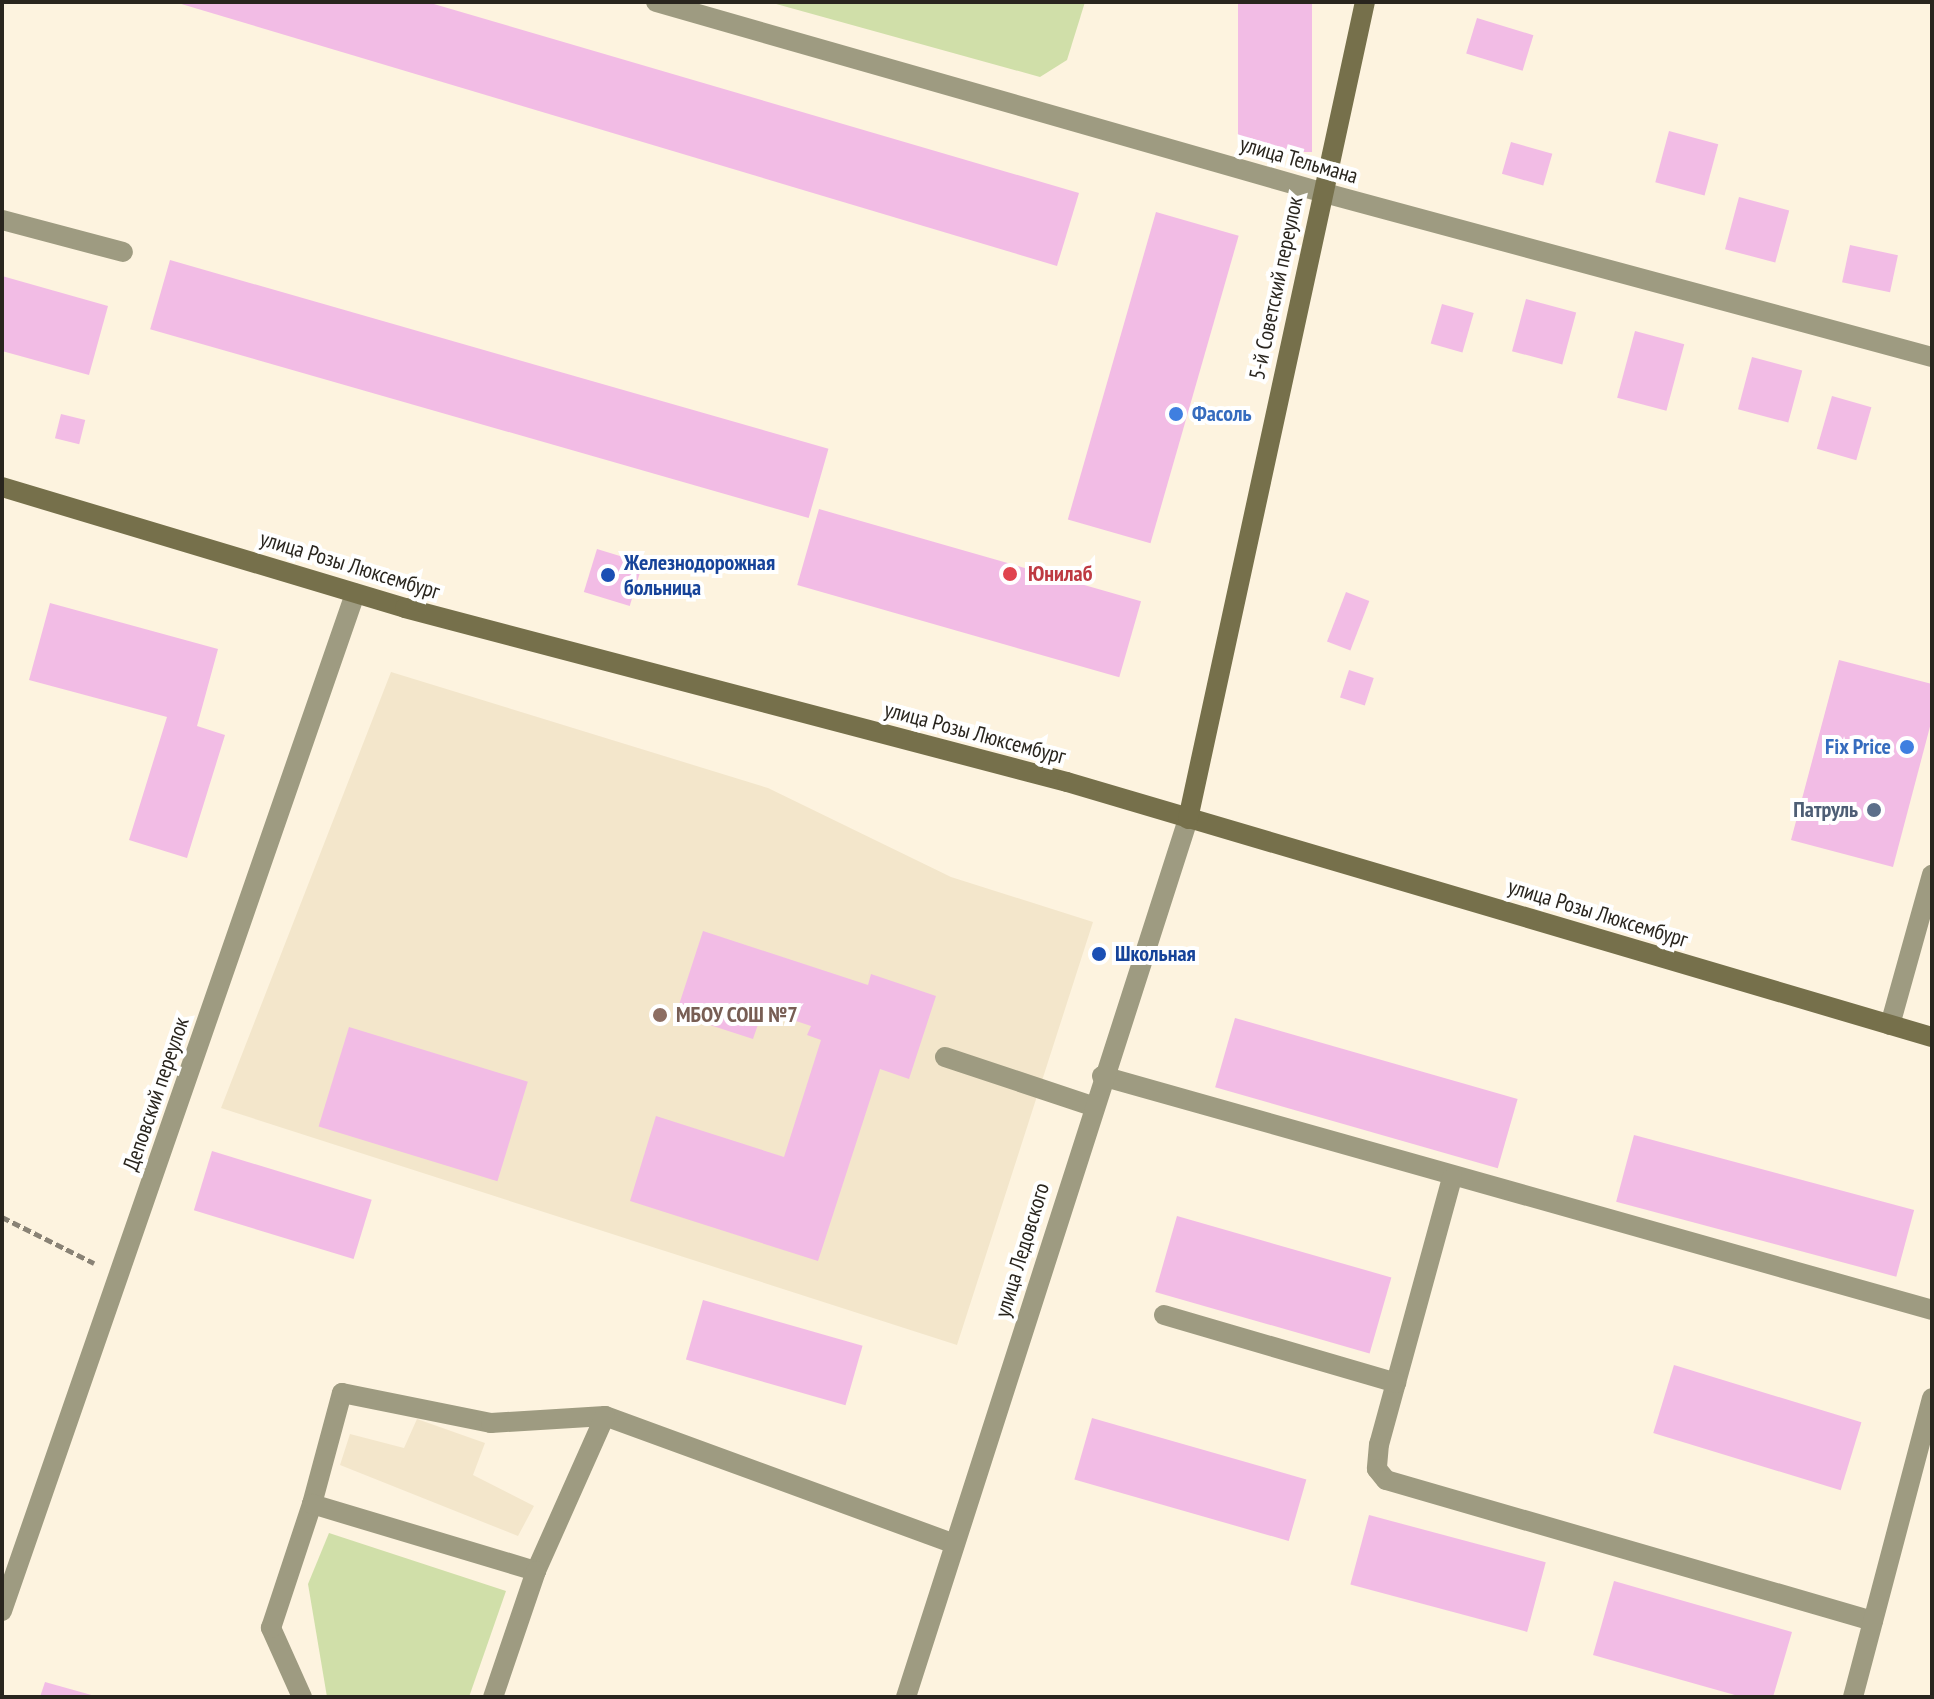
<!DOCTYPE html>
<html>
<head>
<meta charset="utf-8">
<style>
	body { margin:0 }
	#map { position:relative; width:1934px; height:1699px; overflow:hidden; background:#fdf3df; font-family:"PT Sans Narrow",sans-serif }
	div>[style] { position:absolute }
	.built>* { inset:0; background:#f3e6cb }
	.green>* { inset:0; background:#d0dfa9 }
	.building>* { inset:0; background:#f2bce5; transform-origin:0 0 }
	.path>* { height:5px; margin-top:-2.5px; transform-origin:0; background:repeating-linear-gradient(90deg,#898275 0 8px,transparent 0 12px) }
	.lane>* { height:20px; margin:-10px; padding:0 10px; transform-origin:10px; border-radius:10px; background:#9e9b81 }
	.street>* { height:20px; margin:-10px; padding:0 10px; transform-origin:10px; border-radius:10px; background:#9e9b81 }
	.secondary>* { height:20px; margin:-10px; padding:0 10px; transform-origin:10px; border-radius:10px; background:#76704b }
	.dots>* { width:22px; height:22px; translate:-50% -50%; box-sizing:border-box; border:4px solid #fff; border-radius:50% }
	span { translate:-50% -50%; white-space:nowrap; text-align:center; line-height:1.15; -webkit-text-stroke:8px #fff; paint-order:stroke }
	.street-label { font-size:22px; color:#29251e }
	.shop-label { font-size:22px; color:#366cbe; font-weight:700 }
	.left { translate:0 -50%; text-align:left }
	.right { translate:-100% -50%; text-align:right }
	.transit-label { font-size:22px; color:#164399; font-weight:700 }
	.health-label { font-size:22px; color:#be3a42; font-weight:700 }
	.service-label { font-size:22px; color:#4e5e75; font-weight:700 }
	.education-label { font-size:22px; color:#785e54; font-weight:700 }
	.frame { position:absolute; inset:0; border:4px solid #29251e; pointer-events:none }
</style>
</head>
<body>
<div id="map">
	<div class="built">
		<i style="clip-path:polygon(391px 672px,768px 788px,951px 877px,1093px 922px,957px 1345px,221px 1108px)"></i>
		<i style="clip-path:polygon(417px 1419px,485px 1443px,473px 1475px,534px 1506px,518px 1536px,340px 1465px,350px 1434px,404px 1448px)"></i>
	</div>
	<div class="green">
		<i style="clip-path:polygon(769px 2px,1085px 2px,1067px 60px,1040px 77px)"></i>
		<i style="clip-path:polygon(329px 1533px,506px 1591px,469px 1697px,327px 1697px,308px 1584px)"></i>
	</div>
	<div class="building">
		<i style="clip-path:polygon(427px 2px,1079px 193px,1057px 266px,178px 3px)"></i>
		<i style="left:1238px;top:2px;width:74px;height:150px"></i>
		<i style="left:1477px;top:18px;width:59px;height:37px;rotate:17deg"></i>
		<i style="left:1669px;top:131px;width:51px;height:53px;rotate:15deg"></i>
		<i style="left:1511px;top:142px;width:43px;height:33px;rotate:16deg"></i>
		<i style="left:1739px;top:197px;width:52px;height:54px;rotate:15deg"></i>
		<i style="left:1156px;top:212px;width:86px;height:320px;rotate:16deg"></i>
		<i style="left:1850px;top:245px;width:49px;height:38px;rotate:12deg"></i>
		<i style="left:170px;top:260px;width:685px;height:72px;rotate:16deg"></i>
		<i style="clip-path:polygon(2px 276px,108px 306px,89px 375px,2px 351px)"></i>
		<i style="left:1526px;top:299px;width:52px;height:54px;rotate:15deg"></i>
		<i style="left:1442px;top:304px;width:33px;height:41px;rotate:16deg"></i>
		<i style="left:1635px;top:331px;width:51px;height:69px;rotate:15deg"></i>
		<i style="left:1752px;top:357px;width:52px;height:54px;rotate:15deg"></i>
		<i style="left:1832px;top:396px;width:41px;height:55px;rotate:16deg"></i>
		<i style="left:61px;top:414px;width:25px;height:25px;rotate:14deg"></i>
		<i style="left:819px;top:509px;width:335px;height:79px;rotate:16deg"></i>
		<i style="left:597px;top:549px;width:48px;height:45px;rotate:17deg"></i>
		<i style="left:1346px;top:592px;width:25px;height:53px;rotate:21deg"></i>
		<i style="clip-path:polygon(50px 603px,218px 649px,197px 726px,225px 735px,187px 858px,129px 840px,167px 717px,29px 680px)"></i>
		<i style="clip-path:polygon(1839px 660px,1932px 684px,1932px 719px,1893px 867px,1791px 840px)"></i>
		<i style="left:1349px;top:670px;width:26px;height:29px;rotate:18deg"></i>
		<i style="clip-path:polygon(703px 931px,868px 985px,871px 974px,936px 996px,909px 1079px,880px 1069px,818px 1261px,630px 1201px,656px 1116px,784px 1157px,821px 1040px,807px 1035px,811px 1026px,763px 1010px,753px 1039px,676px 1014px)"></i>
		<i style="left:1235px;top:1018px;width:294px;height:72px;rotate:16deg"></i>
		<i style="left:349px;top:1027px;width:187px;height:104px;rotate:17deg"></i>
		<i style="left:1634px;top:1135px;width:290px;height:69px;rotate:15deg"></i>
		<i style="left:212px;top:1151px;width:167px;height:62px;rotate:17deg"></i>
		<i style="left:1177px;top:1216px;width:223px;height:79px;rotate:16deg"></i>
		<i style="left:703px;top:1300px;width:166px;height:62px;rotate:16deg"></i>
		<i style="left:1674px;top:1365px;width:196px;height:71px;rotate:17deg"></i>
		<i style="left:1092px;top:1418px;width:223px;height:64px;rotate:16deg"></i>
		<i style="left:1369px;top:1515px;width:183px;height:72px;rotate:15deg"></i>
		<i style="clip-path:polygon(1614px 1581px,1792px 1632px,1773px 1697px,1742px 1697px,1593px 1655px)"></i>
		<i style="clip-path:polygon(45px 1682px,95px 1696px,94px 1697px,40px 1697px)"></i>
	</div>
	<div class="path">
		<i style="left:2px;top:1217px;width:103px;rotate:26.6deg"></i>
	</div>
	<div class="lane">
		<i style="left:2px;top:220px;width:125px;rotate:14.8deg"></i>
		<i style="left:945px;top:1057px;width:155px;rotate:18.4deg"></i>
		<i style="left:1102px;top:1076px;width:862px;rotate:15.74deg"></i>
		<i style="left:1452px;top:1178px;width:276px;rotate:105.3deg"></i>
		<i style="left:1379px;top:1444px;width:25px;rotate:95deg"></i>
		<i style="left:1377px;top:1469px;width:14px;rotate:51deg"></i>
		<i style="left:1386px;top:1480px;width:507px;rotate:16.15deg"></i>
		<i style="left:1164px;top:1315px;width:242px;rotate:16.3deg"></i>
	</div>
	<div class="street">
		<i style="left:656px;top:2px;width:692px;rotate:15.95deg"></i>
		<i style="left:1321px;top:192px;width:633px;rotate:15.11deg"></i>
		<i style="left:1890px;top:1025px;width:156px;rotate:-74.4deg"></i>
		<i style="left:605px;top:1416px;width:372px;rotate:20.1deg"></i>
		<i style="left:312px;top:1504px;width:115px;rotate:-74.9deg"></i>
		<i style="left:342px;top:1393px;width:152px;rotate:11.4deg"></i>
		<i style="left:491px;top:1423px;width:114px;rotate:-3.5deg"></i>
		<i style="left:605px;top:1416px;width:170px;rotate:114deg"></i>
		<i style="left:2px;top:1611px;width:1077px;rotate:-70.86deg"></i>
		<i style="left:302px;top:1697px;width:76px;rotate:-114.2deg"></i>
		<i style="left:271px;top:1628px;width:131px;rotate:-71.7deg"></i>
		<i style="left:312px;top:1504px;width:234px;rotate:16.7deg"></i>
		<i style="left:536px;top:1571px;width:133px;rotate:108.8deg"></i>
		<i style="left:906px;top:1697px;width:922px;rotate:-72.19deg"></i>
		<i style="left:1853px;top:1697px;width:309px;rotate:-75.2deg"></i>
	</div>
	<div class="secondary">
		<i style="left:2px;top:487px;width:421px;rotate:16.7deg"></i>
		<i style="left:405px;top:608px;width:684px;rotate:14.73deg"></i>
		<i style="left:1067px;top:782px;width:902px;rotate:16.43deg"></i>
		<i style="left:1188px;top:819px;width:836px;rotate:-77.78deg"></i>
	</div>
	<div class="dots">
		<i style="left:1176px;top:414px;background:#3f7fe0"></i>
		<i style="left:1010px;top:574px;background:#e0444e"></i>
		<i style="left:608px;top:575px;background:#1a4fb4"></i>
		<i style="left:1907px;top:747px;background:#3f7fe0"></i>
		<i style="left:1874px;top:810px;background:#5c6f8a"></i>
		<i style="left:1099px;top:954px;background:#1a4fb4"></i>
		<i style="left:660px;top:1015px;background:#8d6e63"></i>
	</div>
	<div class="street-label">
		<span style="left:1299px;top:160px;rotate:16deg">улица Тельмана</span>
		<span style="left:1276px;top:288px;rotate:-78deg">5-й Советский переулок</span>
		<span style="left:350px;top:565px;rotate:17deg">улица Розы Люксембург</span>
		<span style="left:975px;top:733px;rotate:15deg">улица Розы Люксембург</span>
		<span style="left:1598px;top:913px;rotate:17deg">улица Розы Люксембург</span>
		<span style="left:156px;top:1094px;rotate:-71deg">Деповский переулок</span>
		<span style="left:1022px;top:1250px;rotate:-73deg">улица Ледовского</span>
	</div>
	<div class="shop-label">
		<span class="left" style="left:1192px;top:414px">Фасоль</span>
		<span class="right" style="left:1891px;top:747px">Fix Price</span>
	</div>
	<div class="transit-label">
		<span class="left" style="left:624px;top:575px">Железнодорожная<br>больница</span>
		<span class="left" style="left:1115px;top:954px">Школьная</span>
	</div>
	<div class="health-label">
		<span class="left" style="left:1028px;top:574px">Юнилаб</span>
	</div>
	<div class="service-label">
		<span class="right" style="left:1858px;top:810px">Патруль</span>
	</div>
	<div class="education-label">
		<span class="left" style="left:676px;top:1015px">МБОУ СОШ №7</span>
	</div>
	<div class="frame"></div>
</div>
</body>
</html>
